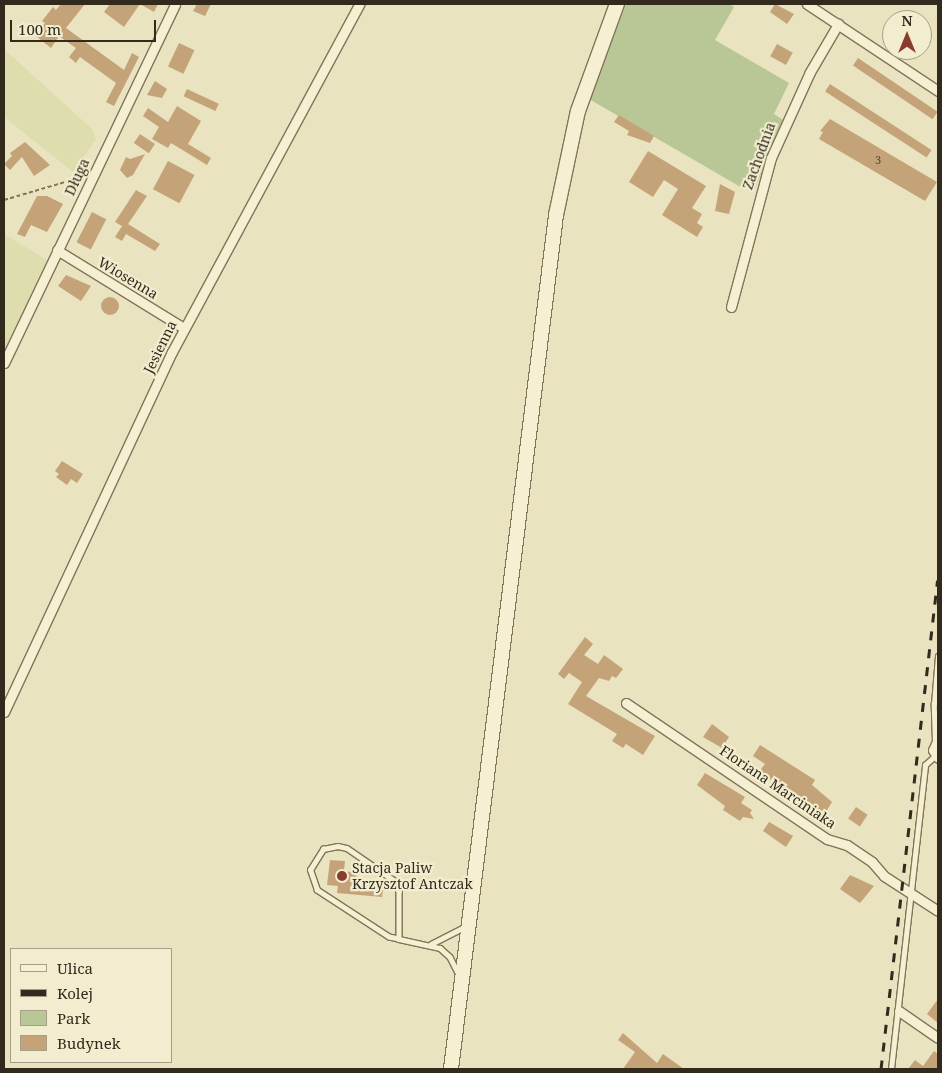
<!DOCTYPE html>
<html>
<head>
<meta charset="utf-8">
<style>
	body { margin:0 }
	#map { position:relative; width:942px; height:1073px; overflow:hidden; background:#e9e3c0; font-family:"Noto Serif",serif }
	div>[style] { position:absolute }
	.farmland>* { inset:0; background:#deddae }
	.green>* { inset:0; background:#b9c695 }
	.building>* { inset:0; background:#c5a379; transform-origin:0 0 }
	.round { border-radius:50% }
	.path>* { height:2px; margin-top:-1px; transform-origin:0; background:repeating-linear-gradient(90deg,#817459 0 4px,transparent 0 6.5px) }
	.roads { filter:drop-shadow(1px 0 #817459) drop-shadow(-1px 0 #817459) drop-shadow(0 1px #817459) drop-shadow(0 -1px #817459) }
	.lane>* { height:4.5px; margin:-2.25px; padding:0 2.25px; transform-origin:2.25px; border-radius:2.25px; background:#f5f0d2 }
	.street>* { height:9px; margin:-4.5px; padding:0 4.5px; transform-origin:4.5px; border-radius:4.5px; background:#f5f0d2 }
	.secondary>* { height:14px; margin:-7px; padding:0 7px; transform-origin:7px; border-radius:7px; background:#f5f0d2 }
	.rail>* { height:3px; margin-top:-1.5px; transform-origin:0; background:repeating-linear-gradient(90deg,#312a1d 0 9px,transparent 0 18px) }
	.dots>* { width:14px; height:14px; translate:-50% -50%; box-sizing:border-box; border:2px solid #f2edcf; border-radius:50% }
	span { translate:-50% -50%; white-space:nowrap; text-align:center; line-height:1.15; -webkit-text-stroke:4.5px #f2edcf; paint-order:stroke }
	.number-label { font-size:11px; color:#564834 }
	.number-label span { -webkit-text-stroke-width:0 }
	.street-label { font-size:14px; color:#312a1d }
	.poi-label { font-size:14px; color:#312a1d }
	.left { translate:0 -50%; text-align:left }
	.frame { position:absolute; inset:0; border:5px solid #312a1d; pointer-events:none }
	.legend { position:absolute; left:10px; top:948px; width:162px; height:115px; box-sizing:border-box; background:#f2edcf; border:1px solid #a59f88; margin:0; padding:6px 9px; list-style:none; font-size:15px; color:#312a1d }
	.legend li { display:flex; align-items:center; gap:10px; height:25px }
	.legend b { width:25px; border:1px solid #a59f88 }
	.north { position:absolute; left:882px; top:10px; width:50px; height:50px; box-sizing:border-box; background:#f2edcf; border:1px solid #a59f88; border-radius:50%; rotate:0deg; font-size:14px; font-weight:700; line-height:20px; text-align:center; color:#312a1d }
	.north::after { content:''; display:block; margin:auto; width:18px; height:22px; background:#8a3b2f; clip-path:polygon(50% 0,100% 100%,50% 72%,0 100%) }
	.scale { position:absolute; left:10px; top:20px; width:146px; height:22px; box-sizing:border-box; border:2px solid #312a1d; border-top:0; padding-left:6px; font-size:15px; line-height:18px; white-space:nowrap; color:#312a1d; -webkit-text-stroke:4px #f2edcf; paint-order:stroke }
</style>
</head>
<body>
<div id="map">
	<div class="farmland">
		<i style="clip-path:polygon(4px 49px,92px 129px,96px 139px,73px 172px,4px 117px)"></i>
		<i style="clip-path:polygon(4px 234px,47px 260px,4px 352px)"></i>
	</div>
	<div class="green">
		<i style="clip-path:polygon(626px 4px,729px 4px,734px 7px,715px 40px,789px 83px,774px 114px,783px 120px,755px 189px,744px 189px,589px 99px)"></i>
	</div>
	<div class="building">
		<i style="clip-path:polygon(61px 4px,85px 4px,66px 28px,124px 70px,132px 53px,139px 57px,114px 106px,106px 102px,116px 83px,80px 57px,76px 63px,69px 57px,76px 48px,59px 36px,51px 48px,36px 36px,45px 23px,42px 21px,53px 7px,56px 10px)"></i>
		<i style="clip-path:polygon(110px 4px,158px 4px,154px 12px,140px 4px,124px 27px,104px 12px)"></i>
		<i style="clip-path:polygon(197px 4px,211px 4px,205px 16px,193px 11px)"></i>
		<i style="clip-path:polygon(775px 4px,794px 14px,787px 24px,770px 12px)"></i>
		<i style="left:179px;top:43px;width:17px;height:26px;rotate:25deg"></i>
		<i style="left:777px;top:44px;width:18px;height:14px;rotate:29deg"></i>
		<i style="left:858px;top:58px;width:96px;height:9px;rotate:34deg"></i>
		<i style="clip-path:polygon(155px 81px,167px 89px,162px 98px,147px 95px)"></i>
		<i style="left:830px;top:84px;width:121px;height:9px;rotate:33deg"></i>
		<i style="left:187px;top:89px;width:35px;height:8px;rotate:25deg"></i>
		<i style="clip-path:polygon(177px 106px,201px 121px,188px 144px,211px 158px,207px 165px,171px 143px,168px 148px,152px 139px,159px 127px,143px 116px,148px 108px,168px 122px)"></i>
		<i style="clip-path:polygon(619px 115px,654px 136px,650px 143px,627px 135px,629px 131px,614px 122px)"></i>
		<i style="clip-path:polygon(830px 119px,937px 182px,925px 201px,819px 139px,823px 132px,820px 131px)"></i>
		<i style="left:140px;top:134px;width:18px;height:11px;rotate:34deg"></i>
		<i style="clip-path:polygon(25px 142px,50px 165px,34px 176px,22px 157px,10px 170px,4px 164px,12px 156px,10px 153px)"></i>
		<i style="clip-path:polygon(648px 151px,706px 186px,692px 208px,702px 214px,697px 223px,703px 227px,697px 237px,662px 215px,678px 189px,664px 180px,653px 197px,629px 182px)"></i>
		<i style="clip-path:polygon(145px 154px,133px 175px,127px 178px,120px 170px,126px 157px,130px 159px)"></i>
		<i style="left:168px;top:161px;width:30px;height:32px;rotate:28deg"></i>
		<i style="clip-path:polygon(720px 184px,735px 192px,729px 214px,715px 211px)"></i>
		<i style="clip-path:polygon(136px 190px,147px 196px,128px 224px,160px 244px,155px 251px,126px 234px,122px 241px,115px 237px,122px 226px,115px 222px)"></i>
		<i style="clip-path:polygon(37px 196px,47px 196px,63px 204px,47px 232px,31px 225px,25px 237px,17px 234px)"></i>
		<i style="left:92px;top:212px;width:16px;height:34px;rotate:27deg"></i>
		<i style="clip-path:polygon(66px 275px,91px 286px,81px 301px,58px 286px)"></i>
		<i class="round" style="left:101px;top:297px;width:18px;height:18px"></i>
		<i style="clip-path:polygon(62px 461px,83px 474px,77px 483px,71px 479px,67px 485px,56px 477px,59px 474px,55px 471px)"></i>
		<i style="clip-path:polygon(585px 637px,593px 644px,584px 655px,598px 664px,604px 655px,623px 669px,616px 678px,612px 676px,609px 681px,599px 678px,586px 696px,655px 736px,643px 755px,626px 744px,623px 748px,612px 741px,617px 734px,568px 704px,582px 682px,569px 673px,564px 679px,558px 674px)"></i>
		<i style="clip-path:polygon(712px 724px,729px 737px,722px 748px,703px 737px)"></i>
		<i style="clip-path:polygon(760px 745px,815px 780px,812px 785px,832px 802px,824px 815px,796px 800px,798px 797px,759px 772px,765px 764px,753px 756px)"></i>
		<i style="clip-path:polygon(705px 773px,745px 797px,741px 803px,752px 810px,750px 813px,754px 819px,743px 817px,740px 821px,723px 810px,725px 806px,697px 785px)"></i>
		<i style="left:856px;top:807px;width:14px;height:14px;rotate:34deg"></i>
		<i style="clip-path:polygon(769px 822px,793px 836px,786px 847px,763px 831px)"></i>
		<i style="clip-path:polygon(330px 860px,345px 861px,344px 871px,357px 873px,356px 880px,384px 883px,382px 897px,337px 893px,338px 886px,327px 885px)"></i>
		<i style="clip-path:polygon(850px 875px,874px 886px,860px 903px,840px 889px)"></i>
		<i style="clip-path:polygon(938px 999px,938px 1023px,927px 1014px)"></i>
		<i style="clip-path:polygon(623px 1033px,657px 1063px,663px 1054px,684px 1069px,623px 1069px,635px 1052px,618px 1040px)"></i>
		<i style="clip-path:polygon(934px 1051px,938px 1054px,938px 1069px,908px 1069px,915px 1060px,923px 1066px)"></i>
	</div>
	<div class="path">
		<i style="left:4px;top:200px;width:81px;rotate:-16.4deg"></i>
	</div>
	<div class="roads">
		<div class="lane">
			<i style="left:935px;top:742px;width:38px;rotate:-92deg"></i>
			<i style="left:934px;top:704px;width:48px;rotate:-85.2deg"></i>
			<i style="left:399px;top:939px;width:10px;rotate:-169deg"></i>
			<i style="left:389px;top:937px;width:86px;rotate:-146.9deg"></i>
			<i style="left:317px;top:890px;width:21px;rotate:-109deg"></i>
			<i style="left:310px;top:870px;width:25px;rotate:-58deg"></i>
			<i style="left:323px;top:849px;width:15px;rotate:-11deg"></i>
			<i style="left:338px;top:846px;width:9px;rotate:13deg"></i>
			<i style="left:347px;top:848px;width:58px;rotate:34.5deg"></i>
			<i style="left:395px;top:881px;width:11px;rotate:68deg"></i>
			<i style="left:399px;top:891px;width:48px;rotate:90deg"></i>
			<i style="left:399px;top:939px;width:42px;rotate:12.4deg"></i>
			<i style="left:440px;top:948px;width:13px;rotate:42deg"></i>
			<i style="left:450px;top:957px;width:18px;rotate:63deg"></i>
			<i style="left:431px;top:944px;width:38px;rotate:-27deg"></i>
			<i style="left:891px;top:1069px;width:306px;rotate:-83.6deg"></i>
			<i style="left:925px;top:765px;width:13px;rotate:-42deg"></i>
		</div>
		<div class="street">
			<i style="left:807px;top:4px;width:157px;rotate:33.6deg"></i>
			<i style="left:57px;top:250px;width:149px;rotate:31.6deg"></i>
			<i style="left:731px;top:307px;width:154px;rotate:-75deg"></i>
			<i style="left:771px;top:158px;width:94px;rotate:-65.6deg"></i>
			<i style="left:810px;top:72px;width:56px;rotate:-59.7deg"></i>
			<i style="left:4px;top:363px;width:398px;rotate:-64.5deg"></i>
			<i style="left:626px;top:703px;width:243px;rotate:34.1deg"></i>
			<i style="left:827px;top:839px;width:21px;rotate:17deg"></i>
			<i style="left:847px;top:845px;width:30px;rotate:34deg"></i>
			<i style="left:872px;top:862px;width:18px;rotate:49deg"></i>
			<i style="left:884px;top:876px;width:64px;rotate:32.9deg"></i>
			<i style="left:4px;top:712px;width:397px;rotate:-65deg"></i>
			<i style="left:172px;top:352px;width:395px;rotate:-61.7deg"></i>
			<i style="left:938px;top:739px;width:12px;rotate:114deg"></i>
			<i style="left:933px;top:750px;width:9px;rotate:58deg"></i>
			<i style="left:899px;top:1011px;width:47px;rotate:34.7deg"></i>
		</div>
		<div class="secondary">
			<i style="left:451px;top:1069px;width:860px;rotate:-82.99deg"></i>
			<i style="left:556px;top:215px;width:106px;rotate:-78.1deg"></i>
			<i style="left:578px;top:111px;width:114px;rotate:-70deg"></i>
		</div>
	</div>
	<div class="rail">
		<i style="left:881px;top:1069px;width:492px;rotate:-83.4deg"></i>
	</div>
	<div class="dots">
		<i style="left:342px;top:876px;background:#8a3b2f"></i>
	</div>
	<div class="number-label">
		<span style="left:878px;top:160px">3</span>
	</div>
	<div class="street-label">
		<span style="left:759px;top:156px;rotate:-70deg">Zachodnia</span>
		<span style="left:77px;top:177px;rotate:-65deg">Długa</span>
		<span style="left:128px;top:278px;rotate:31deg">Wiosenna</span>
		<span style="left:160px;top:347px;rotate:-64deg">Jesienna</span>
		<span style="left:778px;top:787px;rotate:34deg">Floriana Marciniaka</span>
	</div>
	<div class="poi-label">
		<span class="left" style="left:352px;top:876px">Stacja Paliw<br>Krzysztof Antczak</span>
	</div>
	<div class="frame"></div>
	<ul class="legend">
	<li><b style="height:6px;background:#f5f0d2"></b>Ulica</li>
	<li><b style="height:6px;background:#312a1d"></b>Kolej</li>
	<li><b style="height:14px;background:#b9c695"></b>Park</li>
	<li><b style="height:14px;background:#c5a379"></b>Budynek</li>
	</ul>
	<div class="north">N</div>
	<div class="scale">100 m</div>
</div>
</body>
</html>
